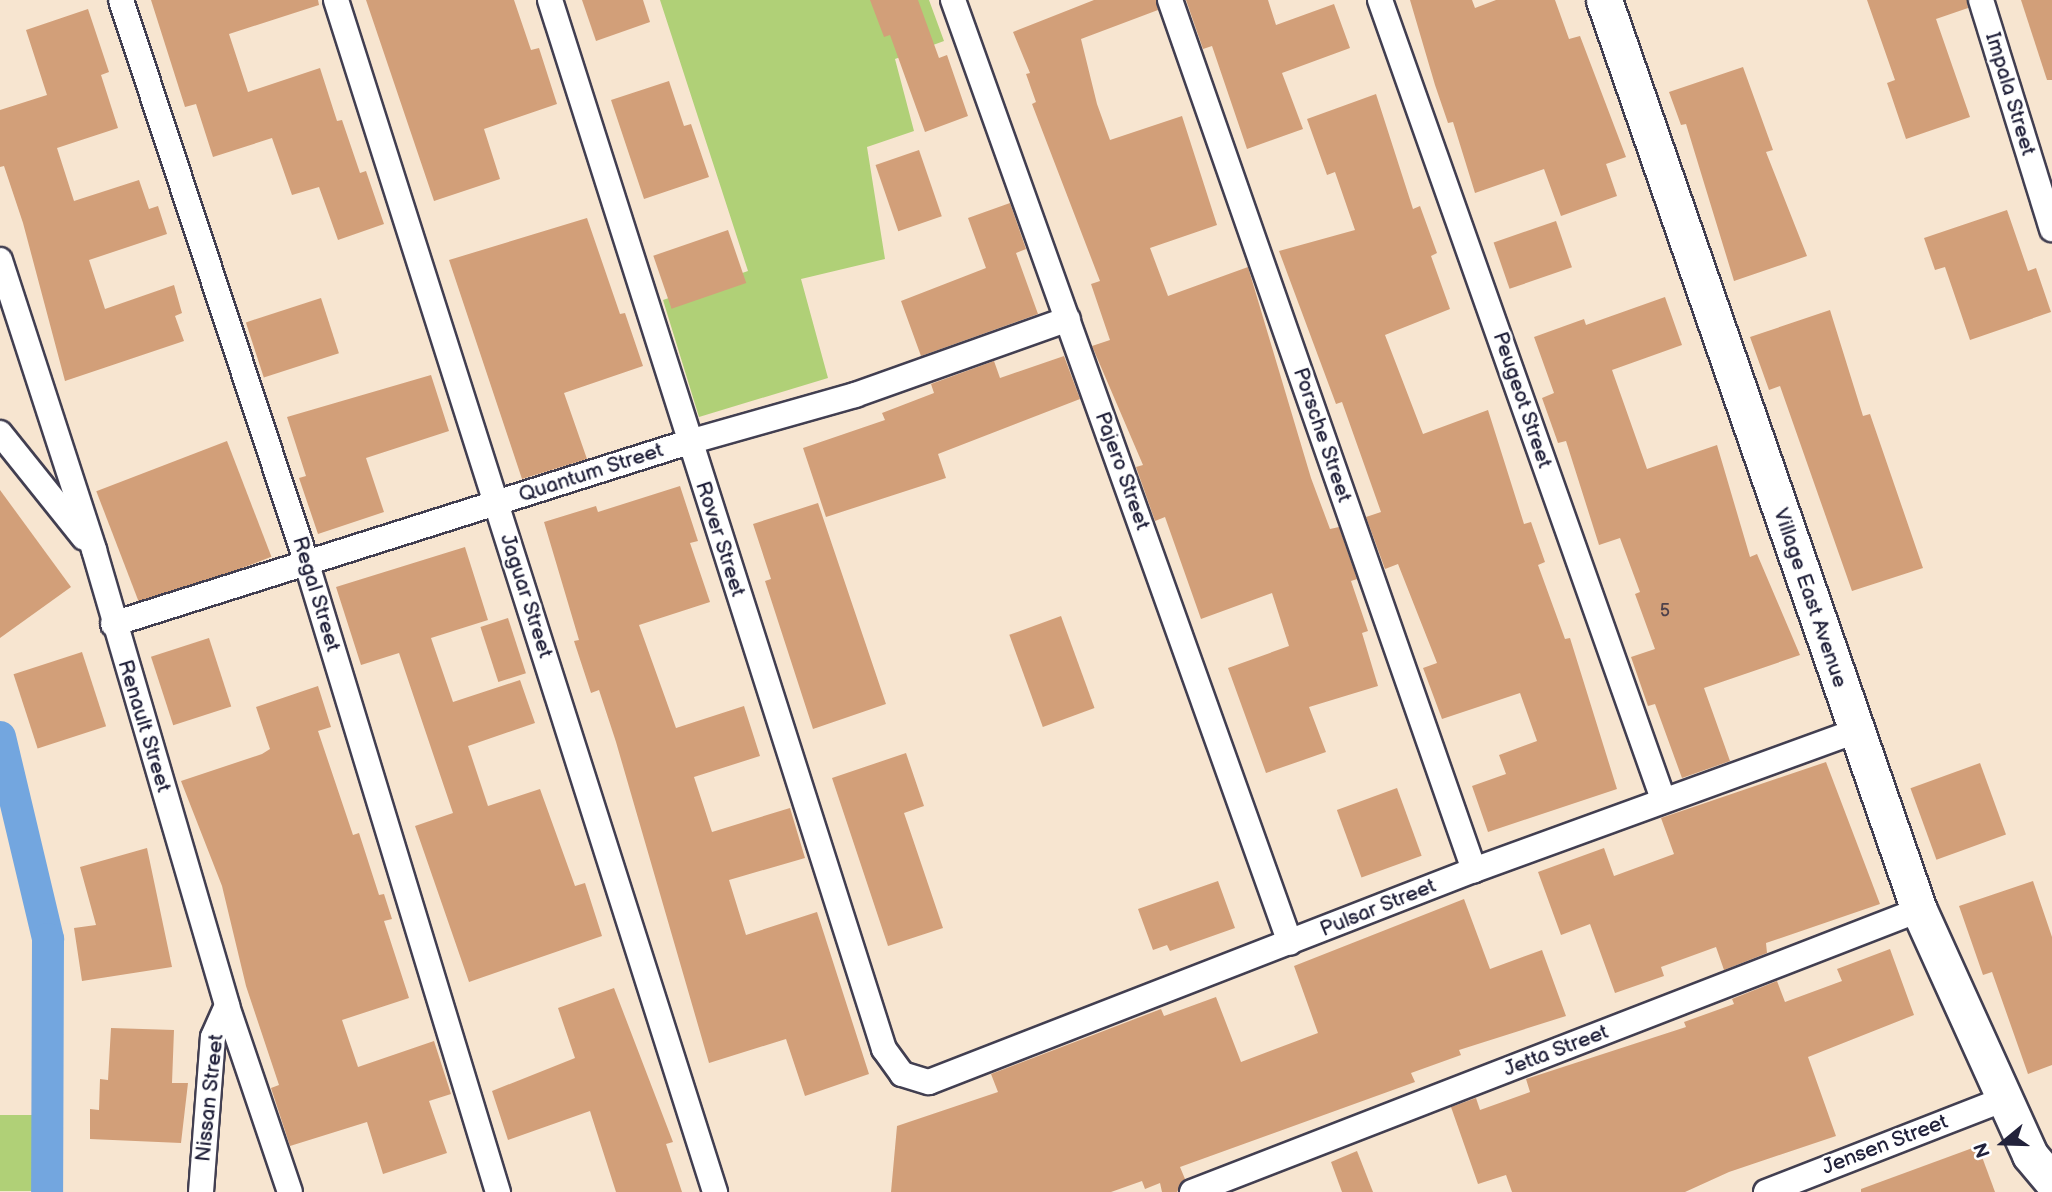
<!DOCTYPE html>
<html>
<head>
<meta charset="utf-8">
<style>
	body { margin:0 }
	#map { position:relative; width:2052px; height:1192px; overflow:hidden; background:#f7e5d0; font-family:"Balsamiq Sans",sans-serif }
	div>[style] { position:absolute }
	.green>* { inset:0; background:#b0d077; transform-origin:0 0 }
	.canal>* { height:32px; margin:-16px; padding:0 16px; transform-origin:16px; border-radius:16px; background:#73a6df }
	.building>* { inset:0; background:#d29f79; transform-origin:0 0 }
	.roads { filter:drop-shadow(2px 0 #423f51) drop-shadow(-2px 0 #423f51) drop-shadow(0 2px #423f51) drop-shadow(0 -2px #423f51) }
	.street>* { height:24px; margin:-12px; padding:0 12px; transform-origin:12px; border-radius:12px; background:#fff }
	.secondary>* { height:35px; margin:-17.5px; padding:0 17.5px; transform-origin:17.5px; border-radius:17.5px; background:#fff }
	span { translate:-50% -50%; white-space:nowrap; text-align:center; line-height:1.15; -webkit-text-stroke:5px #fff; paint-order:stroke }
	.number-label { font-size:18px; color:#4e414a }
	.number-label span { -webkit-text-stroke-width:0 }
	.street-label { font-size:21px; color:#22223b }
	.north { position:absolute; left:1968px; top:1108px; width:70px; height:70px; -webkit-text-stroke:5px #fff; paint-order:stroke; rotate:251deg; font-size:19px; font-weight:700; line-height:28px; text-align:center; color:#22223b }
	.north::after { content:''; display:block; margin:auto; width:24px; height:32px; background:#22223b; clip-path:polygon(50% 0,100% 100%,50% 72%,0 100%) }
</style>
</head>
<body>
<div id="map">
	<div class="green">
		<i style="clip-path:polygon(660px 0,929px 0,944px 41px,895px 59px,914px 131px,867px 147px,885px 259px,801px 279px,828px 378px,699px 417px,663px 300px,748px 271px)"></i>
		<i style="left:38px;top:1115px;width:76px;height:38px;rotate:90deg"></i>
	</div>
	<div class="canal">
		<i style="left:0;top:737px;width:208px;rotate:76.6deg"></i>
		<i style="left:48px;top:939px;width:253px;rotate:90.2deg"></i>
	</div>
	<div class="building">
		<i style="clip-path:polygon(151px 0,318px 0,319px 5px,229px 34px,248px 92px,320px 68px,337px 121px,342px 120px,360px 173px,366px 171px,384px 224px,338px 240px,319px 187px,292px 195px,272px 138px,213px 157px,196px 104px,185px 107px)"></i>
		<i style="clip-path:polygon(366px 0,514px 0,531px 50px,539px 48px,557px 104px,484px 129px,500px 179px,434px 201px)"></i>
		<i style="clip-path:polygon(582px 0,643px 0,650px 22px,596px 41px)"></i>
		<i style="clip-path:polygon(870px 0,918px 0,939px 58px,947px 55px,968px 116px,925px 132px,890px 35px,884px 37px)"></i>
		<i style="clip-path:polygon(1094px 0,1156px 0,1158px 10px,1081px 39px,1097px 104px,1110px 140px,1182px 116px,1217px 225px,1150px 248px,1168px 296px,1248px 267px,1311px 478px,1330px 529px,1339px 527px,1357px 579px,1351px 581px,1368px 631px,1362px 633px,1378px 686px,1309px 707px,1326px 752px,1266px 773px,1228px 668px,1289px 646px,1272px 593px,1201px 619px,1165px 517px,1155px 521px,1136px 467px,1143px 465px,1092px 346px,1110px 340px,1091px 284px,1100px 281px,1032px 104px,1036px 102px,1026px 74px,1030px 73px,1013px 32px)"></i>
		<i style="clip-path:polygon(1186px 0,1268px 0,1276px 25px,1334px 4px,1350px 48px,1282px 73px,1303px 129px,1247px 149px,1212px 46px,1203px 49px)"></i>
		<i style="clip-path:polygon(1410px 0,1472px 0,1475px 8px,1496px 0,1555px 0,1569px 39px,1580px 36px,1626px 157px,1606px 164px,1617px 196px,1561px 216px,1544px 169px,1475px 193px,1453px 122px,1448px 123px,1435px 85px)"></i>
		<i style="clip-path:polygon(1867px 0,1967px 0,1968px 8px,1936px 19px,1970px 117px,1906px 139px,1887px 83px,1895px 80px)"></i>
		<i style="clip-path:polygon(2021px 0,2052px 0,2052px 80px,2047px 80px)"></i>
		<i style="clip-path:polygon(88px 9px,109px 72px,101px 75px,118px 128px,57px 148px,74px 201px,139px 180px,149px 209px,158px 206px,167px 234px,89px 260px,105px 309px,174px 285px,182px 313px,175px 316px,184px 341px,65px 381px,23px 223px,4px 166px,0 167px,0 110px,47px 95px,26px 30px)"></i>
		<i style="clip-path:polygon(1743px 67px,1773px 150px,1766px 152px,1807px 256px,1734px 281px,1686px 124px,1681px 125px,1669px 92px)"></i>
		<i style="clip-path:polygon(669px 81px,684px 126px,691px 124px,709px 177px,644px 199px,611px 100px)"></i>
		<i style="clip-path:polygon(1376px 94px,1413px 209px,1420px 206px,1437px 253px,1431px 256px,1450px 309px,1385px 335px,1423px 434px,1488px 410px,1524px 524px,1531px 522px,1545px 562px,1538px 565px,1565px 639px,1570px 638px,1617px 789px,1488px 832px,1472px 786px,1506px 774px,1499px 755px,1537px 741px,1520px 693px,1442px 719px,1423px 668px,1437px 663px,1398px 564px,1385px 569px,1366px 517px,1381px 512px,1342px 402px,1336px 404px,1279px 251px,1355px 230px,1335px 172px,1327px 175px,1307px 119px)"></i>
		<i style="left:919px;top:150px;width:70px;height:46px;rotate:71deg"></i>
		<i style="clip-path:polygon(1010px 203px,1026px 249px,1016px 253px,1038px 314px,921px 356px,901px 301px,986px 268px,968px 218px)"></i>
		<i style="clip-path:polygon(2007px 210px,2028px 271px,2036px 268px,2051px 312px,1970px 340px,1945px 267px,1935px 270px,1924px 238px)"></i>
		<i style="clip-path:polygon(587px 218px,620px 314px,625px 313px,643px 366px,564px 393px,587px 459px,522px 479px,449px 260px)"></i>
		<i style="left:1556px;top:221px;width:49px;height:66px;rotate:71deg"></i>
		<i style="left:728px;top:230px;width:56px;height:79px;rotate:71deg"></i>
		<i style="clip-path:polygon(1665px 297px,1682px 345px,1612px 370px,1647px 469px,1717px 445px,1750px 557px,1757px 554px,1800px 655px,1704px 688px,1730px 761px,1682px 778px,1655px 704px,1648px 706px,1631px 657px,1655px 649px,1635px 594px,1640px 592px,1620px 538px,1599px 545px,1566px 441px,1558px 443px,1542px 398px,1554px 393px,1534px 337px,1584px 319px,1586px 325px)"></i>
		<i style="left:321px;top:298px;width:58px;height:79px;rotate:72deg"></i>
		<i style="clip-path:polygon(1830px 310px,1863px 416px,1870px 414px,1923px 568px,1852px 591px,1780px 386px,1769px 390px,1750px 337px)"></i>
		<i style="clip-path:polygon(1064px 356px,1080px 399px,938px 454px,946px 478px,826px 517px,803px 448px,885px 420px,882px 413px,934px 393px,931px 384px,994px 361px,1000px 378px)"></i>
		<i style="clip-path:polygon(431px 375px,449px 431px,366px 458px,384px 512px,318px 534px,299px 478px,306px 476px,287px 417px)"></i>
		<i style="left:227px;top:441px;width:124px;height:140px;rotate:69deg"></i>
		<i style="clip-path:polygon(680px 486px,698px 541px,690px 543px,710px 602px,639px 625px,676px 728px,744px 706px,760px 756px,694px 777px,712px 832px,790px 808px,805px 858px,729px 880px,746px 935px,817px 912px,869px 1074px,805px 1096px,786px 1039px,709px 1063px,616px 742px,599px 690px,591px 693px,574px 641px,579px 640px,544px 522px,596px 506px,598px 512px)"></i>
		<i style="clip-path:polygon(0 490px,71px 587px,0 638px)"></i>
		<i style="clip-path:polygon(818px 503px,886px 704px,813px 729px,765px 581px,771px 579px,753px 524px)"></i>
		<i style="clip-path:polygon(465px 547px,488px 620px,431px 638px,453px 702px,520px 680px,535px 723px,468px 746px,488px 806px,540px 789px,575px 886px,585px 883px,602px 936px,469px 982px,415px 826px,453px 813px,399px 653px,361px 665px,336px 587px)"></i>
		<i style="left:1061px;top:616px;width:98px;height:55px;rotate:70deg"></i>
		<i style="left:508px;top:618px;width:58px;height:29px;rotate:72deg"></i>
		<i style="left:209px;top:638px;width:72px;height:61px;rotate:72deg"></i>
		<i style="left:82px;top:652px;width:78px;height:72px;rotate:72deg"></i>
		<i style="clip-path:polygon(318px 686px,331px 727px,318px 731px,353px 835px,359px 833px,379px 895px,384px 894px,392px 919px,384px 921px,409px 998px,342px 1020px,358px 1067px,434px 1041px,451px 1094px,429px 1101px,447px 1153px,383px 1174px,367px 1122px,290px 1146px,271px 1088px,279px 1085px,246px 986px,222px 886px,181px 781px,262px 754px,270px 749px,256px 707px)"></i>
		<i style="clip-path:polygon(906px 753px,924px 806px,904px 813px,943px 928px,888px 946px,832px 778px)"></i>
		<i style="clip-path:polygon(1826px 762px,1880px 904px,1766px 943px,1767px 953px,1724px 970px,1716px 947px,1661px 967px,1664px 976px,1615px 993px,1590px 924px,1561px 935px,1538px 872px,1604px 848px,1614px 876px,1674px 854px,1661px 818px)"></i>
		<i style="left:1980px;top:763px;width:76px;height:74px;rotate:70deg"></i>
		<i style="left:1397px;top:788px;width:72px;height:64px;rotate:70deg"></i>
		<i style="clip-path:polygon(147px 848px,172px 967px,82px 981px,74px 928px,96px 925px,80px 867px)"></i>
		<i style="clip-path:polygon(1218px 881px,1235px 928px,1170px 951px,1167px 945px,1153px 950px,1138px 909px)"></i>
		<i style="clip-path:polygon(2033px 881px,2052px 937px,2052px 1065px,2028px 1074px,1992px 972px,1983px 975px,1959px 906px)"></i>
		<i style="clip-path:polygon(1464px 899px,1490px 969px,1542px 950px,1566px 1016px,1459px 1050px,1461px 1055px,1411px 1073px,1415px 1082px,1180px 1167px,1185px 1179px,1177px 1192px,1162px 1192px,1160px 1183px,1145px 1189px,1142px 1181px,1111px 1192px,891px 1192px,897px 1126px,998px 1092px,991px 1074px,1161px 1009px,1164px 1016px,1216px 997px,1241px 1062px,1318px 1033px,1294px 966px)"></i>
		<i style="clip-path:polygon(1890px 949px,1914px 1015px,1808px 1057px,1836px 1136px,1729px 1172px,1685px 1192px,1512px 1192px,1506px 1175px,1478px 1184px,1451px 1107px,1476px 1098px,1480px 1110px,1530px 1092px,1526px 1079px,1686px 1027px,1684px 1022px,1734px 1004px,1732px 999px,1777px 981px,1785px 1002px,1842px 981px,1837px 969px)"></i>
		<i style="clip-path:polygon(614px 988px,673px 1142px,666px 1144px,682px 1192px,616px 1192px,590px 1111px,508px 1140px,492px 1091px,575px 1058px,558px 1008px)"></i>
		<i style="clip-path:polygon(111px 1028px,174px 1030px,172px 1083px,188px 1083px,181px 1143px,90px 1139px,90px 1109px,99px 1110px,100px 1079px,108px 1080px)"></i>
		<i style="clip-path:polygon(1978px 1146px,1995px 1192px,1861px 1192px,1861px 1189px)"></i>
		<i style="clip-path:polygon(1357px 1151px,1373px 1192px,1342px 1192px,1331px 1162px)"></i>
	</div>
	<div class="roads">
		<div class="street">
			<i style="left:121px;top:0;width:591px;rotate:71.75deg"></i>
			<i style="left:306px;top:561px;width:660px;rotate:73.08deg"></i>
			<i style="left:336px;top:0;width:1251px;rotate:72.36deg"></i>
			<i style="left:550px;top:0;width:1101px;rotate:72.34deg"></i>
			<i style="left:884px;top:1049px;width:31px;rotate:54deg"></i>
			<i style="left:902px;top:1074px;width:28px;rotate:17deg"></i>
			<i style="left:929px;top:1082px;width:585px;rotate:-21.26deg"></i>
			<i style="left:1474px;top:870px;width:407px;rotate:-20deg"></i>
			<i style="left:953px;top:0;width:1001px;rotate:70.33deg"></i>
			<i style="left:1170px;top:0;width:922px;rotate:70.74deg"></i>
			<i style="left:1380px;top:0;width:848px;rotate:70.5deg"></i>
			<i style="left:1981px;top:0;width:240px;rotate:72.8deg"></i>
			<i style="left:0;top:260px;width:305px;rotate:72deg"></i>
			<i style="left:94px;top:550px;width:475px;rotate:73.7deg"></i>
			<i style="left:227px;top:1006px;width:196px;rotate:71.3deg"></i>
			<i style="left:0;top:433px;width:134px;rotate:51.3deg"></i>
			<i style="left:113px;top:624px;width:604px;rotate:-17.54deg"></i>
			<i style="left:689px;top:442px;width:173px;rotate:-15.8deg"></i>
			<i style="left:855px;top:395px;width:226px;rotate:-19.6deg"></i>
			<i style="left:201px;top:1192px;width:155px;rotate:-85.6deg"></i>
			<i style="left:213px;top:1037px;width:34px;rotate:-66deg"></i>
			<i style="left:1192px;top:1192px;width:780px;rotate:-21.2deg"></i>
			<i style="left:1766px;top:1192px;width:256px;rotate:-21.3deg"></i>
		</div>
		<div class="secondary">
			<i style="left:1604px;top:0;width:963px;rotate:70.91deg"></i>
			<i style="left:1919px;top:910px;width:269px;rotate:65.6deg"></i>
			<i style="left:2030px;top:1155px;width:34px;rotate:50deg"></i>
		</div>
	</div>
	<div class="number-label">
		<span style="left:1665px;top:611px">5</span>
	</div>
	<div class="street-label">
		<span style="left:2010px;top:94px;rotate:73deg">Impala Street</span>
		<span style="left:1522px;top:400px;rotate:71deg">Peugeot Street</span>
		<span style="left:1322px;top:435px;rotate:71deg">Porsche Street</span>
		<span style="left:1122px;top:471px;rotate:70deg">Pajero Street</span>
		<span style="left:591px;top:473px;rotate:-18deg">Quantum Street</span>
		<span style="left:720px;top:539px;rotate:72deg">Rover Street</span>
		<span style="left:316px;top:594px;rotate:73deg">Regal Street</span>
		<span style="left:526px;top:596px;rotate:72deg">Jaguar Street</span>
		<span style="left:1810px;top:598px;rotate:71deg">Village East Avenue</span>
		<span style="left:144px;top:726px;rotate:73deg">Renault Street</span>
		<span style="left:1378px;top:908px;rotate:-22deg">Pulsar Street</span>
		<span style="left:1556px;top:1051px;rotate:-21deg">Jetta Street</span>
		<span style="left:210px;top:1098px;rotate:-84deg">Nissan Street</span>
		<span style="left:1885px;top:1145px;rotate:-21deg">Jensen Street</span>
	</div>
	<div class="north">N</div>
</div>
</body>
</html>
